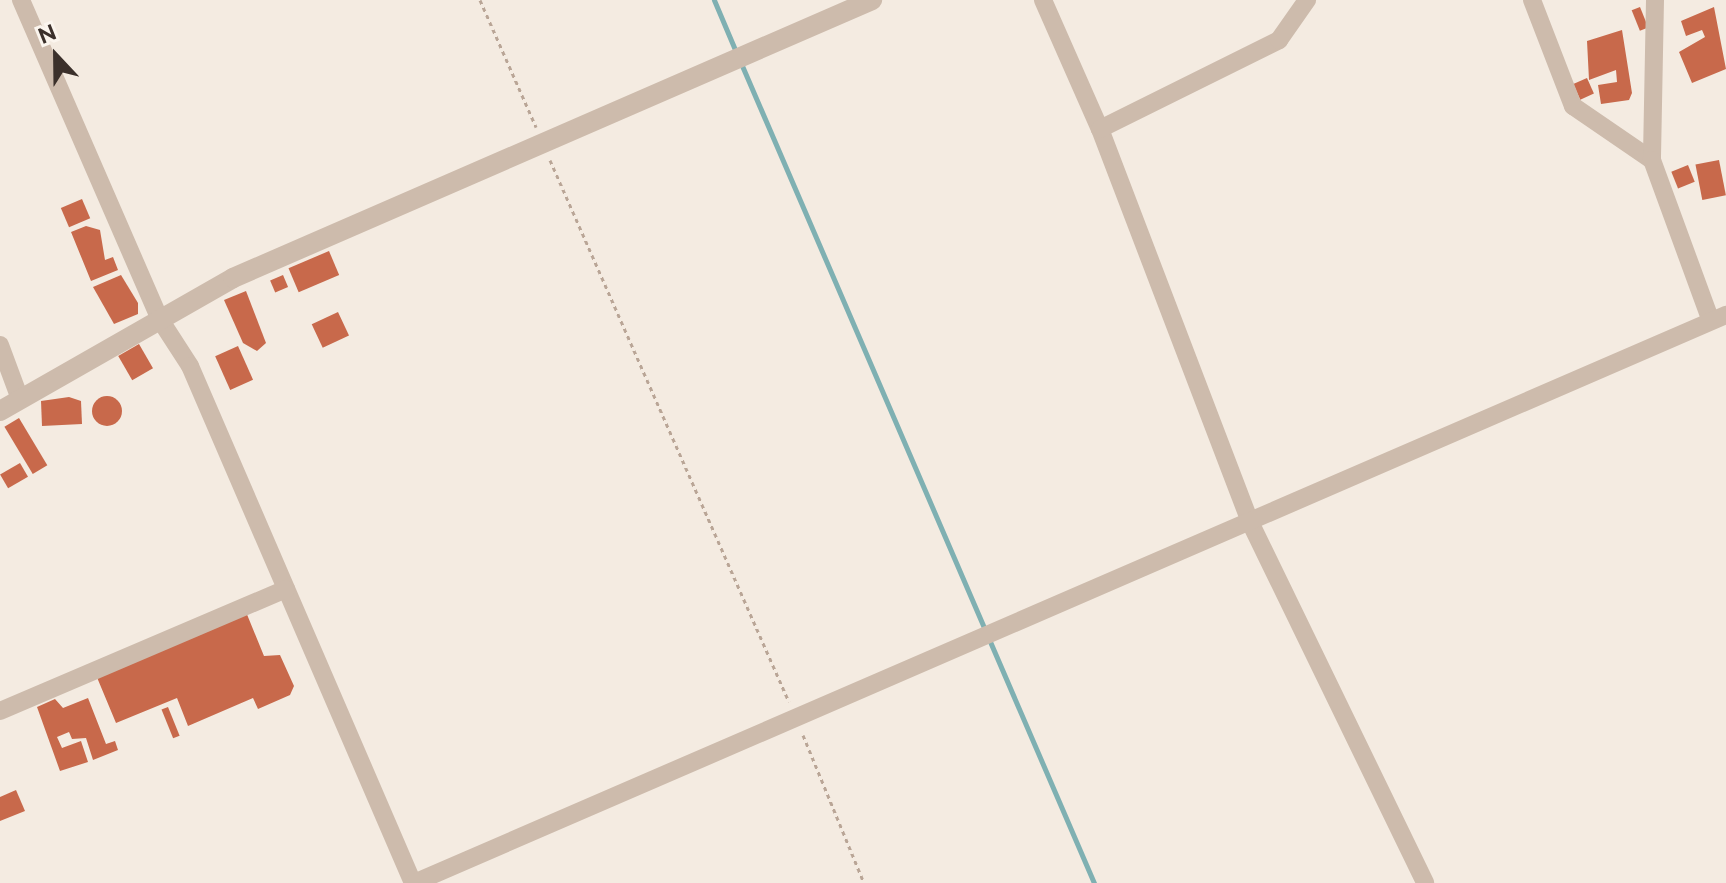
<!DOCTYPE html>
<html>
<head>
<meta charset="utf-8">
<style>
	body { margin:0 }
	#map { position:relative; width:1726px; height:883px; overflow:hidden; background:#f4ebe1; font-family:Raleway,sans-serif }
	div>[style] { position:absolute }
	.stream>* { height:5px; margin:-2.5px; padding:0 2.5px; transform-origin:2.5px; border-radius:2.5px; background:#7fb0b2 }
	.building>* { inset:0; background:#c8694b; transform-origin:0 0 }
	.round { border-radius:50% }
	.path>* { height:3px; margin-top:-1.5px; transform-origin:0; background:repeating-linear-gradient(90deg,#b9a596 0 4px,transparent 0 8px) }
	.minor>* { height:18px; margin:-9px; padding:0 9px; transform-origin:9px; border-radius:9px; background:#cdbbac }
	.tertiary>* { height:20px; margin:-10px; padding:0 10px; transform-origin:10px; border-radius:10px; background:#cdbbac }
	span { translate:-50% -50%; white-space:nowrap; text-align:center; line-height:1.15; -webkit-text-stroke:7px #fbf5ee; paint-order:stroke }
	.north { position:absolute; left:16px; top:16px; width:80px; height:80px; -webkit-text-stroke:6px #fbf5ee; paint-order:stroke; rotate:338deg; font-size:22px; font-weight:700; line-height:32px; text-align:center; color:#3b302b }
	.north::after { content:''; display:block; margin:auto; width:28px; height:36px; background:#3b302b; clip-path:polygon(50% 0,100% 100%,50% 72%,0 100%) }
</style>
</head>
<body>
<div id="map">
	<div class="stream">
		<i style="left:714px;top:0;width:56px;rotate:67.1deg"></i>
		<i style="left:740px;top:61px;width:895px;rotate:66.7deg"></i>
	</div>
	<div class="building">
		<i style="left:1640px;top:7px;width:22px;height:9px;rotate:68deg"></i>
		<i style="clip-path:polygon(1714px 7px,1726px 69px,1692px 83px,1679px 52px,1705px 37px,1702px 30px,1686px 36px,1681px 21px)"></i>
		<i style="clip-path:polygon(1622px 30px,1632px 93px,1629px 100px,1601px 104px,1598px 85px,1617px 82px,1616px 70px,1589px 80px,1587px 41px)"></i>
		<i style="left:1587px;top:78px;width:17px;height:15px;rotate:66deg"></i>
		<i style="left:1719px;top:160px;width:36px;height:24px;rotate:79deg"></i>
		<i style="left:1688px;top:165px;width:18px;height:18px;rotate:68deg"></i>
		<i style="left:82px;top:199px;width:21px;height:23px;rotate:67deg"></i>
		<i style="clip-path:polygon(86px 226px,100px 230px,105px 260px,113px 257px,118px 270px,91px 281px,71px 232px)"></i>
		<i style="left:329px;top:251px;width:26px;height:44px;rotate:67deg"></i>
		<i style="clip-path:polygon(121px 275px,138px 303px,138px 314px,114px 324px,93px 287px)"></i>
		<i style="left:283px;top:275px;width:13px;height:14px;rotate:67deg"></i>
		<i style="clip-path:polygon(246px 291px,266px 343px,257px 351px,243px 343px,224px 300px)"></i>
		<i style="left:338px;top:312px;width:26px;height:29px;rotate:65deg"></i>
		<i style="left:139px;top:344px;width:28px;height:24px;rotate:60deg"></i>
		<i style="left:238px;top:346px;width:37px;height:25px;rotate:66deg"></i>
		<i class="round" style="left:92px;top:396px;width:30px;height:30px"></i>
		<i style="clip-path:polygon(69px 397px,81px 401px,82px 424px,42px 426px,41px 401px)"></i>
		<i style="left:19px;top:418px;width:55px;height:17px;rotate:59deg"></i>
		<i style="left:20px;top:463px;width:16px;height:23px;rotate:60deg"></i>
		<i style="clip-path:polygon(246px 612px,264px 656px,280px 655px,294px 686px,290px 695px,258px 709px,253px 698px,188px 726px,177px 698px,116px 723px,96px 675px)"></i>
		<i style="clip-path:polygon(88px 698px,106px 744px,115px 741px,118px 750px,93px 760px,86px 738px,72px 739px,69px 732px,57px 737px,62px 748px,81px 741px,88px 762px,60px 771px,37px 707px,55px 699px,63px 708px)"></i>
		<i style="left:168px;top:707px;width:31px;height:7px;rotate:68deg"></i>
		<i style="clip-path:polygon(16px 790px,25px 811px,0 821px,0 797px)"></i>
	</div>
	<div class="path">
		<i style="left:480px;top:0;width:139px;rotate:66.2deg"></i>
		<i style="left:550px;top:160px;width:592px;rotate:66.2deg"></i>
		<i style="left:803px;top:735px;width:160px;rotate:67.6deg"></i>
	</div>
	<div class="minor">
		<i style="left:21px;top:0;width:347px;rotate:66.5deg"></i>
		<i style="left:159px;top:318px;width:57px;rotate:57.1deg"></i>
		<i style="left:190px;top:366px;width:563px;rotate:66.67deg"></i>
		<i style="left:1043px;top:0;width:141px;rotate:66.2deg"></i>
		<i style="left:1100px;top:129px;width:421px;rotate:69.1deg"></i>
		<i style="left:1250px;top:522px;width:401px;rotate:64.1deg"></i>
		<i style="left:1532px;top:0;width:114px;rotate:68.9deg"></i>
		<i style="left:1573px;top:106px;width:96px;rotate:34.4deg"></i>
		<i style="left:1655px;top:0;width:160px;rotate:91.1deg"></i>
		<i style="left:1652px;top:160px;width:171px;rotate:69.9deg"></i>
		<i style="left:1100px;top:129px;width:200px;rotate:-26.4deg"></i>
		<i style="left:1279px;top:40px;width:49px;rotate:-55deg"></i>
		<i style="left:0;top:345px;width:58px;rotate:69.7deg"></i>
		<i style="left:0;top:711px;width:311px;rotate:-23.1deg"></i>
		<i style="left:414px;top:883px;width:1430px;rotate:-23.41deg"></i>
	</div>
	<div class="tertiary">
		<i style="left:0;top:411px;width:268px;rotate:-29.7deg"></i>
		<i style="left:233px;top:278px;width:697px;rotate:-23.51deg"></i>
	</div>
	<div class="north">N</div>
</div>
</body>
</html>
